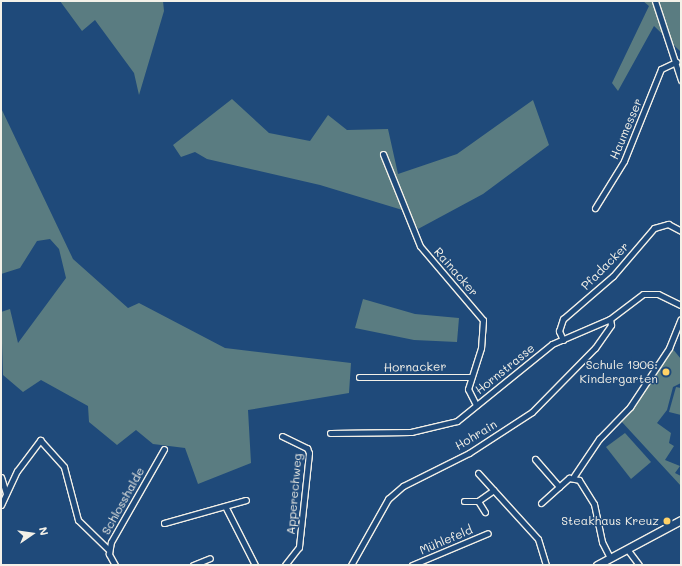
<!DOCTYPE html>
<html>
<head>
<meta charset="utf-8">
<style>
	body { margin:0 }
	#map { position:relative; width:682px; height:566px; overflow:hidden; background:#1f4a7a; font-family:Mali,sans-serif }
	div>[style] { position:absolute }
	.green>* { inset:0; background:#5a7c81 }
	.stream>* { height:1.5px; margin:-0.75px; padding:0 0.75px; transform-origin:0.75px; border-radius:0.75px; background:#4b7ba8 }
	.roads { filter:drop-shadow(1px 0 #f4f1e8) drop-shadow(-1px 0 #f4f1e8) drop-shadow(0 1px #f4f1e8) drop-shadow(0 -1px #f4f1e8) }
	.street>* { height:5px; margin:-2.5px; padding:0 2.5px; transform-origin:2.5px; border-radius:2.5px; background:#1f4a7a }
	.secondary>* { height:7px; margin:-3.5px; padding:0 3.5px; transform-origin:3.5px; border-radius:3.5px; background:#1f4a7a }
	.dots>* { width:11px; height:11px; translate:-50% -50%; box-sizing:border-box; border:2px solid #1f4a7a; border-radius:50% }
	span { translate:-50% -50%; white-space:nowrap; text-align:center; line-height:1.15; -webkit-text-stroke:3px #1f4a7a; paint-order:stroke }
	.street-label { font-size:12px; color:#f4f1e8 }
	.poi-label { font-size:12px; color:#f4f1e8 }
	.right { translate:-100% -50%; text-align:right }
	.frame { position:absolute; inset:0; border:2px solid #f4f1e8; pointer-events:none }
	.north { position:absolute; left:12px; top:514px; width:40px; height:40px; -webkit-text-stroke:3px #1f4a7a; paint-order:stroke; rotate:77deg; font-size:11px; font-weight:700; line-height:16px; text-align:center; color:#f4f1e8 }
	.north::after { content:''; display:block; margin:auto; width:14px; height:18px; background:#f4f1e8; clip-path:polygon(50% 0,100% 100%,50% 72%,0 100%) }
</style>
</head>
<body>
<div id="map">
	<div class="green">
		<i style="clip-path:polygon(60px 1px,163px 1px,164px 11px,139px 95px,134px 73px,95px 20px,82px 31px)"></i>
		<i style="clip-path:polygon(643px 1px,681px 1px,681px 52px,654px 26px,618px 91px,612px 83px,649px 6px)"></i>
		<i style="clip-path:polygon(232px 99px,269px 133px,310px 141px,328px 115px,347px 130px,388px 129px,398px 174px,457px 154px,533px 100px,549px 145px,483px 194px,418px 229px,409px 212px,320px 185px,207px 159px,195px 152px,181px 157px,173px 145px)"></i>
		<i style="clip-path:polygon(1px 108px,73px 259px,128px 308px,139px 303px,225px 348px,351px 363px,349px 393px,248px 410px,251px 463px,198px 484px,185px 448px,153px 444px,136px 430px,117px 445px,89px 422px,88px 406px,41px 380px,23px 392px,3px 375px,1px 312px,10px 309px,18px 343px,66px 278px,59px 249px,50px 239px,37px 241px,20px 268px,1px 274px)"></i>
		<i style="clip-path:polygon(363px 299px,415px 314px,459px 318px,457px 342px,414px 340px,355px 328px)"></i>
		<i style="clip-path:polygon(672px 348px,681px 359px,681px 383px,673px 387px,667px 410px,657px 423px,671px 433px,669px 443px,674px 446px,665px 460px,680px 466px,675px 473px,681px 476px,681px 486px,621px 421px,639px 400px)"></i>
		<i style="clip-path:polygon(676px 387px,681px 388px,681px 415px,669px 412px)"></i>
		<i style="clip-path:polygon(625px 433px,651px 462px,631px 479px,606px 447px)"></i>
	</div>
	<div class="stream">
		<i style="left:660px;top:10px;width:13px;rotate:63deg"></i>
	</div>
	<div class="roads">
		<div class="street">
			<i style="left:655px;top:1px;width:83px;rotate:71.8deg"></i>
			<i style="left:383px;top:154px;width:99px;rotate:68.1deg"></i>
			<i style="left:420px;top:246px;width:97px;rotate:49.6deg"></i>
			<i style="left:483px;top:320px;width:28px;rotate:94deg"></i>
			<i style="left:481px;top:348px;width:43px;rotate:107.6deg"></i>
			<i style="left:468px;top:389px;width:18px;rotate:63deg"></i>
			<i style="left:595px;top:208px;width:55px;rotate:-58.3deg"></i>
			<i style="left:624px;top:161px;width:99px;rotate:-68.1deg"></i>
			<i style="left:661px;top:69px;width:17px;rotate:-25deg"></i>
			<i style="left:563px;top:340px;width:10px;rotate:-114deg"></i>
			<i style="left:559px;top:331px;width:13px;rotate:-72deg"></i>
			<i style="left:563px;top:319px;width:66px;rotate:-40.7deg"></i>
			<i style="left:613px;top:276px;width:63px;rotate:-49.5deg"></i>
			<i style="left:654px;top:228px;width:15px;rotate:-16deg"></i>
			<i style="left:668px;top:224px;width:15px;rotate:28deg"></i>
			<i style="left:359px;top:377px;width:112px"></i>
			<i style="left:330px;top:433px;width:81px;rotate:-0.7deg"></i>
			<i style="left:411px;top:432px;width:47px;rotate:-13.4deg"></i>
			<i style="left:457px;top:421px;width:122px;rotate:-39deg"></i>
			<i style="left:552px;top:344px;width:63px;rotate:-23.3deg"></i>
			<i style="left:610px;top:319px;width:41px;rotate:-37.1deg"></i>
			<i style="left:643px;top:294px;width:15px"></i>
			<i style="left:658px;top:294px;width:25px;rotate:26deg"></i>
			<i style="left:282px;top:436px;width:28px;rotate:26deg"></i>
			<i style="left:307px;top:448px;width:5px;rotate:68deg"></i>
			<i style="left:309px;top:453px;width:95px;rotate:96.1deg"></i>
			<i style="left:299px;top:547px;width:23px;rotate:128deg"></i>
			<i style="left:535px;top:459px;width:37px;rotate:49deg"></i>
			<i style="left:478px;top:473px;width:89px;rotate:47.7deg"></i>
			<i style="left:538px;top:539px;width:27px;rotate:73deg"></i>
			<i style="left:574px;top:476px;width:45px;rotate:-56deg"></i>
			<i style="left:599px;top:439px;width:45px;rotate:-45.9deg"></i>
			<i style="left:630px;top:407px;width:71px;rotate:-56.5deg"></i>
			<i style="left:669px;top:348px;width:31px;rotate:-68deg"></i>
			<i style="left:1px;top:477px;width:17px;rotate:73deg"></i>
			<i style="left:464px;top:501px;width:14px"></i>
			<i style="left:478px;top:501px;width:19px;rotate:-35deg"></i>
			<i style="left:478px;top:501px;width:13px;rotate:58deg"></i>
			<i style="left:541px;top:503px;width:38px;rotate:-42deg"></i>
			<i style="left:569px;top:478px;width:10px;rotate:11deg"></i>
			<i style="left:579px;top:480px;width:28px;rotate:58deg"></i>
			<i style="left:594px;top:504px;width:39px;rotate:78deg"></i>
			<i style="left:602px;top:542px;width:18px;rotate:63deg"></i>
			<i style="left:1px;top:505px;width:38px;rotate:-65deg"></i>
			<i style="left:17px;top:471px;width:39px;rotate:-53deg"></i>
			<i style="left:40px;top:440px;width:36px;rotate:48deg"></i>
			<i style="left:64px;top:467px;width:55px;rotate:75.2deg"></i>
			<i style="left:78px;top:520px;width:43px;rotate:44.1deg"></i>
			<i style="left:225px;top:506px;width:66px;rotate:63deg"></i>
			<i style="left:164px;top:523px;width:85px;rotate:-15.7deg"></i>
			<i style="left:627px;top:549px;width:20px;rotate:53deg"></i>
			<i style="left:115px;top:565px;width:13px;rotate:-119deg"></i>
			<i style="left:109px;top:554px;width:12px;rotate:-81deg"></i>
			<i style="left:111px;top:542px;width:107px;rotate:-60.3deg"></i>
			<i style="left:193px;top:565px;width:18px;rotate:-22deg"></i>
			<i style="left:351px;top:565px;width:76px;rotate:-60.7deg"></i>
			<i style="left:388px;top:499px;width:20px;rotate:-41deg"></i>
			<i style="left:403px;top:486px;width:74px;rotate:-26.6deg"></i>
			<i style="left:469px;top:453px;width:75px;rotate:-33.1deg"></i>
			<i style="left:532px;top:412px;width:90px;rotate:-45.5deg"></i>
			<i style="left:595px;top:348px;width:28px;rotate:-55deg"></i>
			<i style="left:611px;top:325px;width:6px;rotate:-99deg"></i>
			<i style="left:412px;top:565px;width:82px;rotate:-22.8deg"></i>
		</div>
		<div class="secondary">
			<i style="left:597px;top:565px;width:95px;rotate:-28.2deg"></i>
		</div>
	</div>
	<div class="dots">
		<i style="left:666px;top:372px;background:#ffd166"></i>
		<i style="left:667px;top:521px;background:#ffd166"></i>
	</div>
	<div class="street-label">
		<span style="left:626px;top:129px;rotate:-67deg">Haumesser</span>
		<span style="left:605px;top:266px;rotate:-45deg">Pfadacker</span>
		<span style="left:456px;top:272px;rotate:49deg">Rainacker</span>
		<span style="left:415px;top:367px;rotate:-1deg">Hornacker</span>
		<span style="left:505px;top:369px;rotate:-39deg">Hornstrasse</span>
		<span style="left:476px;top:435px;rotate:-31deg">Hohrain</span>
		<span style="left:294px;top:494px;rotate:-85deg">Apperechweg</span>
		<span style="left:123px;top:501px;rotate:-61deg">Schlosshalde</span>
		<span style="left:446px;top:540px;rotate:-23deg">Mühlefeld</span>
	</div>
	<div class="poi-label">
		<span class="right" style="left:658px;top:372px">Schule 1906:<br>Kindergarten</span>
		<span class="right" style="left:659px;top:521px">Steakhaus Kreuz</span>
	</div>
	<div class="frame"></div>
	<div class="north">N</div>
</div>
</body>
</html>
